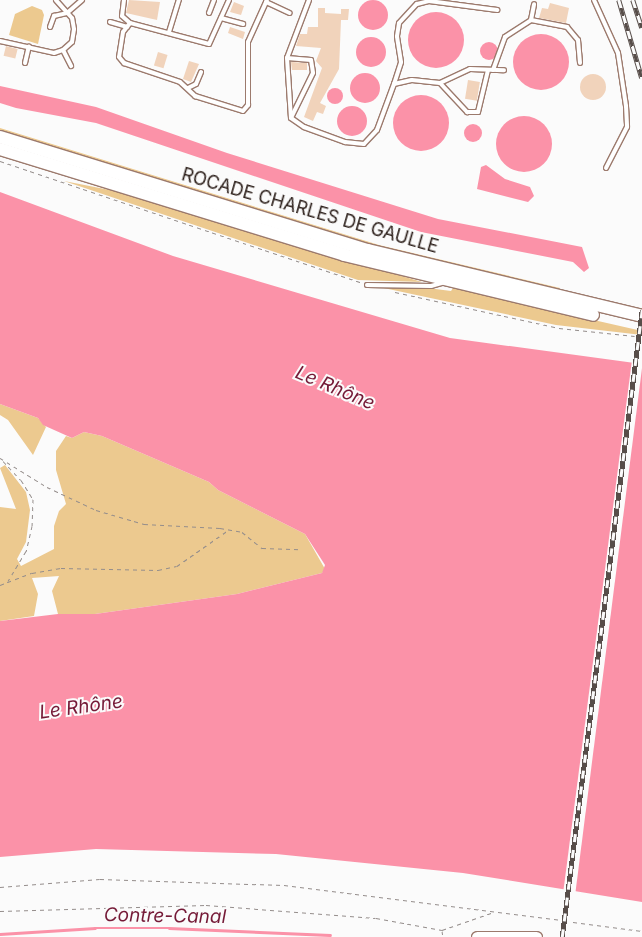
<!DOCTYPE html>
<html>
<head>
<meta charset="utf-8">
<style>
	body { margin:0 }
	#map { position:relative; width:642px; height:937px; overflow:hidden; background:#fbfbfb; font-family:Inter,sans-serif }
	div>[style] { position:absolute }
	.green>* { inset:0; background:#ecc98f }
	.water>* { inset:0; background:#fb92a8 }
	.round { border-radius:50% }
	.pier>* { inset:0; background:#fbfbfb }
	.stream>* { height:2.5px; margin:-1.25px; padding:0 1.25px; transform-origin:1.25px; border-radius:1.25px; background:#fb92a8 }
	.building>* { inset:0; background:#f1d3bb; transform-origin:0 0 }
	.path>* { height:1px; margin-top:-0.5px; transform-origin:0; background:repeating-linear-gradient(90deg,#948d8b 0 4px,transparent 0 8px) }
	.roads { filter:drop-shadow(1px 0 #9c7a6d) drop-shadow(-1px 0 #9c7a6d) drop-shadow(0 1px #9c7a6d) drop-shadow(0 -1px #9c7a6d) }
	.service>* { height:4px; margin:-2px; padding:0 2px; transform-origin:2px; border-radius:2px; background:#fff }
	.secondary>* { height:11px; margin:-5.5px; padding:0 5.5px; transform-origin:5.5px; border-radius:5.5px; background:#fff }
	.primary>* { height:12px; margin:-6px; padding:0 6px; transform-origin:6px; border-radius:6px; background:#fff }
	.rail>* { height:4.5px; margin-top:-2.25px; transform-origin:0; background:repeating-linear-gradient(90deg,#fbfbfb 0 8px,#574d49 0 16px); box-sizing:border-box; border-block:1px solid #574d49 }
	span { translate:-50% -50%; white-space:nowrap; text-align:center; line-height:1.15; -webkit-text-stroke:4px #fbfbfb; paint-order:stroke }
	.street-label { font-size:18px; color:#2a1d18 }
	.water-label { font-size:19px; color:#751a37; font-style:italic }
</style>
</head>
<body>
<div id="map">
	<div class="green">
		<i style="clip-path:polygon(32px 6px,42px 10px,44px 15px,38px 44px,9px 35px,15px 14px)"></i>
		<i style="clip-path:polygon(0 128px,379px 245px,560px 288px,559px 291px,373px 247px,0 131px)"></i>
		<i style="clip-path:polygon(64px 181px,115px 191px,422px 282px,358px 280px)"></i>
		<i style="clip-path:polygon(379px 287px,420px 287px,451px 291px,453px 288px,642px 331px,642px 335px,556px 325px)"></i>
		<i style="clip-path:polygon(0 404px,38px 418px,46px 427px,33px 455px,8px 420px,0 415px)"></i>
		<i style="clip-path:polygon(84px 432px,102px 436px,209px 482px,218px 490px,305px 534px,325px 569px,322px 573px,237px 594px,95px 614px,58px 614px,52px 591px,59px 576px,32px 578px,38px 594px,34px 616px,0 621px,0 507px,16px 509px,0 468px,5px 465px,26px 492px,30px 510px,26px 542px,17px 559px,21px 566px,54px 549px,54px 526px,59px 511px,66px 504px,56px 470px,56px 451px,66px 436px,72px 438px)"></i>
	</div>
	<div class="water">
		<i class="round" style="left:358px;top:0;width:30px;height:30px"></i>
		<i class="round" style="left:408px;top:12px;width:56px;height:56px"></i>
		<i class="round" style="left:513px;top:34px;width:56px;height:56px"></i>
		<i class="round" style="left:356px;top:37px;width:30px;height:30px"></i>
		<i class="round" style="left:480px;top:42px;width:18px;height:18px"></i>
		<i class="round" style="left:350px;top:73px;width:30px;height:30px"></i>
		<i style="clip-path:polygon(0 86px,96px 107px,227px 153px,438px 219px,582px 247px,589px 268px,584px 272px,573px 262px,421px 232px,96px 123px,16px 108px,0 103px)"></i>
		<i class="round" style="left:327px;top:88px;width:16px;height:16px"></i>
		<i class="round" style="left:393px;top:95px;width:56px;height:56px"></i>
		<i class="round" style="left:337px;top:106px;width:30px;height:30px"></i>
		<i class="round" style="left:496px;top:116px;width:56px;height:56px"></i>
		<i class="round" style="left:464px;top:124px;width:18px;height:18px"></i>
		<i style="clip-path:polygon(486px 165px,505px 179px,530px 187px,534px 196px,528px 202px,477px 189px,481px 167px)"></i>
		<i style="clip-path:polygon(0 192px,173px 256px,450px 338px,642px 364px,642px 902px,463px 873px,276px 854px,96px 849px,0 857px,0 621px,58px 614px,95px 614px,237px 594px,322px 573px,325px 565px,305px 534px,218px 490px,209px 482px,102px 436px,84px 432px,72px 438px,43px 425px,38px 418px,0 404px)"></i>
	</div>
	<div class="pier">
		<i style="clip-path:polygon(632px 360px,642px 362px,642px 368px,575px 896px,563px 894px)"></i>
	</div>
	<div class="stream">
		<i style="left:0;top:934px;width:95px;rotate:-3.6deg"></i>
		<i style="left:95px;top:928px;width:74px"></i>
		<i style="left:169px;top:928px;width:161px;rotate:2.5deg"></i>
	</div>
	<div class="building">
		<i style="clip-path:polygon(129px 0,160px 2px,157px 20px,126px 13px)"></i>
		<i style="clip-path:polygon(234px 2px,244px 6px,241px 15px,230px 12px)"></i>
		<i style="clip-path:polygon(550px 3px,569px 8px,566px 23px,539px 18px,542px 8px,548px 9px)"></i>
		<i style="clip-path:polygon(318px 8px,325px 8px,325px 13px,341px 14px,341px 9px,349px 9px,348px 20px,341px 20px,339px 69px,320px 103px,326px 106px,323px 114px,317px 112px,313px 121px,304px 117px,322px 68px,316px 61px,321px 48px,296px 46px,300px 34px,307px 34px,308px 27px,318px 27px)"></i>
		<i style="clip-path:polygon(230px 27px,245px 32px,243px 39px,228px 33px)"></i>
		<i style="left:6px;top:46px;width:12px;height:10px;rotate:14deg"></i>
		<i style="left:158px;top:52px;width:10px;height:14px;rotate:17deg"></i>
		<i style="clip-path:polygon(189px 61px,199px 64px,191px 82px,183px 79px)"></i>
		<i style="clip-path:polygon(291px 62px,307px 63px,307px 70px,292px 70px)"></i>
		<i class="round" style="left:580px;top:74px;width:26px;height:26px"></i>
		<i style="left:468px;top:80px;width:12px;height:19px;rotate:9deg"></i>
	</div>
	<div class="path">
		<i style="left:0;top:161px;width:382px;rotate:18.6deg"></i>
		<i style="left:395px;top:292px;width:168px;rotate:12.4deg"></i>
		<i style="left:559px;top:328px;width:76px;rotate:6deg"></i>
		<i style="left:0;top:458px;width:55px;rotate:31.7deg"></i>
		<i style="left:47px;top:487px;width:54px;rotate:25.1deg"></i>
		<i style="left:96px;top:510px;width:50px;rotate:16.3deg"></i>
		<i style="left:144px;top:524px;width:76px;rotate:3deg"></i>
		<i style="left:220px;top:528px;width:22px;rotate:10deg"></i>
		<i style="left:242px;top:532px;width:26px;rotate:39deg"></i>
		<i style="left:262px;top:548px;width:38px;rotate:2deg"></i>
		<i style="left:3px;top:461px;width:26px;rotate:47deg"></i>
		<i style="left:21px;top:480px;width:22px;rotate:58deg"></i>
		<i style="left:33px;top:499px;width:27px;rotate:92deg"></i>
		<i style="left:32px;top:526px;width:26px;rotate:103deg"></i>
		<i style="left:26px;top:551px;width:35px;rotate:121deg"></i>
		<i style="left:0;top:585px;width:34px;rotate:-21deg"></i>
		<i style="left:32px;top:573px;width:29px;rotate:-10deg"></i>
		<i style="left:61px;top:568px;width:97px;rotate:1.2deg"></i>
		<i style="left:158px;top:570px;width:19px;rotate:-12deg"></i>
		<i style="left:177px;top:566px;width:61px;rotate:-35deg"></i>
		<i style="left:0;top:887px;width:100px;rotate:-4.6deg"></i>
		<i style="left:100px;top:879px;width:184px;rotate:1.9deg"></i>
		<i style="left:284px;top:885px;width:278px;rotate:7.2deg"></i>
		<i style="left:0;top:911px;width:206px;rotate:-1.7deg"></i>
		<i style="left:206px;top:905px;width:170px;rotate:4.4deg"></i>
		<i style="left:376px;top:918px;width:67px;rotate:10.3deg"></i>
		<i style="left:442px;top:930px;width:55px;rotate:-19.1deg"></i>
		<i style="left:573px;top:922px;width:70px;rotate:7.4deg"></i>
		<i style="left:442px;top:931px;width:6px;rotate:81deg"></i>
	</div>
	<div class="roads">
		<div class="service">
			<i style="left:124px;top:0;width:16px;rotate:97deg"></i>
			<i style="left:122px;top:16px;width:11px;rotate:41deg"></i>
			<i style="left:229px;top:0;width:48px;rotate:114.4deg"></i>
			<i style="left:209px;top:44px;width:82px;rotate:-165.1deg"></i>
			<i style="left:130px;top:23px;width:11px;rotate:128deg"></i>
			<i style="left:123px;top:32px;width:25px;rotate:99deg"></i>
			<i style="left:119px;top:57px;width:8px;rotate:50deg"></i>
			<i style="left:124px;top:63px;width:59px;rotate:18.7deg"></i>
			<i style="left:180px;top:82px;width:21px;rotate:43deg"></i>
			<i style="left:195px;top:96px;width:50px;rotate:17.4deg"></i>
			<i style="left:243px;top:111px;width:8px;rotate:-50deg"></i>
			<i style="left:248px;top:105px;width:63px;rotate:-90deg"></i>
			<i style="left:248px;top:42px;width:46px;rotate:-65.7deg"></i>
			<i style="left:309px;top:0;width:62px;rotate:110.8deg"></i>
			<i style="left:287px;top:58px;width:60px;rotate:86.2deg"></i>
			<i style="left:291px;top:118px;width:16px;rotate:35deg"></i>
			<i style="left:304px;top:127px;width:44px;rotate:20.1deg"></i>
			<i style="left:345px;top:142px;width:19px;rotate:6deg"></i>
			<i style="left:364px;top:144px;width:19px;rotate:-47deg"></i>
			<i style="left:377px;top:130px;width:49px;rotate:-69.7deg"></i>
			<i style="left:394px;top:84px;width:18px;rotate:-13deg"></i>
			<i style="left:412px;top:80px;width:28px;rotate:6deg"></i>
			<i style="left:440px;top:83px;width:33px;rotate:-25deg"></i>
			<i style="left:470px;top:69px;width:34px;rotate:2deg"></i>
			<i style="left:594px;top:0;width:58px;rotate:65.6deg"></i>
			<i style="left:618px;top:53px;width:54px;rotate:81.4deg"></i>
			<i style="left:626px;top:106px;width:21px;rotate:87deg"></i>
			<i style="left:627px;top:127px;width:46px;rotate:117.1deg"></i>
			<i style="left:266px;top:2px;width:26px;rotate:25deg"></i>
			<i style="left:209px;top:13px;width:14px;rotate:-69deg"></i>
			<i style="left:221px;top:18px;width:23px;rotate:15deg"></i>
			<i style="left:531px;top:20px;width:37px;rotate:11deg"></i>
			<i style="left:567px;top:27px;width:17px;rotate:50deg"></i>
			<i style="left:578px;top:40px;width:23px;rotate:85deg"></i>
			<i style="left:110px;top:22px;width:18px;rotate:16deg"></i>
			<i style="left:50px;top:27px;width:12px;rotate:-70deg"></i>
			<i style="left:54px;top:16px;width:13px;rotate:-13deg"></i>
			<i style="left:67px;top:13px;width:20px;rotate:-41deg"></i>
			<i style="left:169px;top:32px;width:34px;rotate:-73deg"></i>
			<i style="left:0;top:41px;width:55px;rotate:12.5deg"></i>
			<i style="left:54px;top:53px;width:9px;rotate:-18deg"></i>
			<i style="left:63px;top:50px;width:12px;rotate:-42deg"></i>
			<i style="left:72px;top:42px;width:13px;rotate:-81deg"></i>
			<i style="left:74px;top:29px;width:11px;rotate:-100deg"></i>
			<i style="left:72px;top:18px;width:24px;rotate:-132deg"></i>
			<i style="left:63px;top:50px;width:18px;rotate:63deg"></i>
			<i style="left:287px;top:58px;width:24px;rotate:5deg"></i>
			<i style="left:311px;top:60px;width:13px;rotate:81deg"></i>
			<i style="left:313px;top:73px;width:50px;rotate:116.1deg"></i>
			<i style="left:25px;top:63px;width:17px;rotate:-77deg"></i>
			<i style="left:493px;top:70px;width:35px;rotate:-70deg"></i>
			<i style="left:505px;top:37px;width:31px;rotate:-33deg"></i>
			<i style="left:531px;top:20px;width:16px;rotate:-79deg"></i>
			<i style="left:440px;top:83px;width:40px;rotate:47deg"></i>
			<i style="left:467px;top:112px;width:11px"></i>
			<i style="left:478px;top:112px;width:43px;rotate:-76.6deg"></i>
			<i style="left:394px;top:84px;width:23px;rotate:-72deg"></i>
			<i style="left:401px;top:62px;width:26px;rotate:-99deg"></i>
			<i style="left:397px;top:36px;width:13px;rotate:-81deg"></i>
			<i style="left:399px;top:23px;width:26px;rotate:-47deg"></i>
			<i style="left:417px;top:4px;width:12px;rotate:-14deg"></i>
			<i style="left:429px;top:1px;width:69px;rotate:7.5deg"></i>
			<i style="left:188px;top:88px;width:9px;rotate:-27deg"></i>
			<i style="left:196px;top:84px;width:13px;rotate:-67deg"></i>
			<i style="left:367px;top:285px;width:64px;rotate:0.9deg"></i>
			<i style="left:431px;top:286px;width:11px;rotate:-15deg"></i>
		</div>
		<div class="secondary">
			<i style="left:477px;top:937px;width:59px"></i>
		</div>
		<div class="primary">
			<i style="left:0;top:137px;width:385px;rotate:17.1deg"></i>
			<i style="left:368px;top:250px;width:282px;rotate:13.5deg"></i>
			<i style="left:0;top:149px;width:360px;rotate:17.1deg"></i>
			<i style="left:344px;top:255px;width:256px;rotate:13.5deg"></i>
		</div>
	</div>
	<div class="rail">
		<i style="left:619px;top:0;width:81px;rotate:73.6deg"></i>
		<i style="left:633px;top:0;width:29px;rotate:72deg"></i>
		<i style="left:562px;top:937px;width:632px;rotate:-82.73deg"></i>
	</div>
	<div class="street-label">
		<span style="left:310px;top:211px;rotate:16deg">ROCADE CHARLES DE GAULLE</span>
	</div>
	<div class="water-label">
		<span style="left:335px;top:388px;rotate:23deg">Le Rhône</span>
		<span style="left:81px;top:707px;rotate:-8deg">Le Rhône</span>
		<span style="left:165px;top:916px;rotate:1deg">Contre-Canal</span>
	</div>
</div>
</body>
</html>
